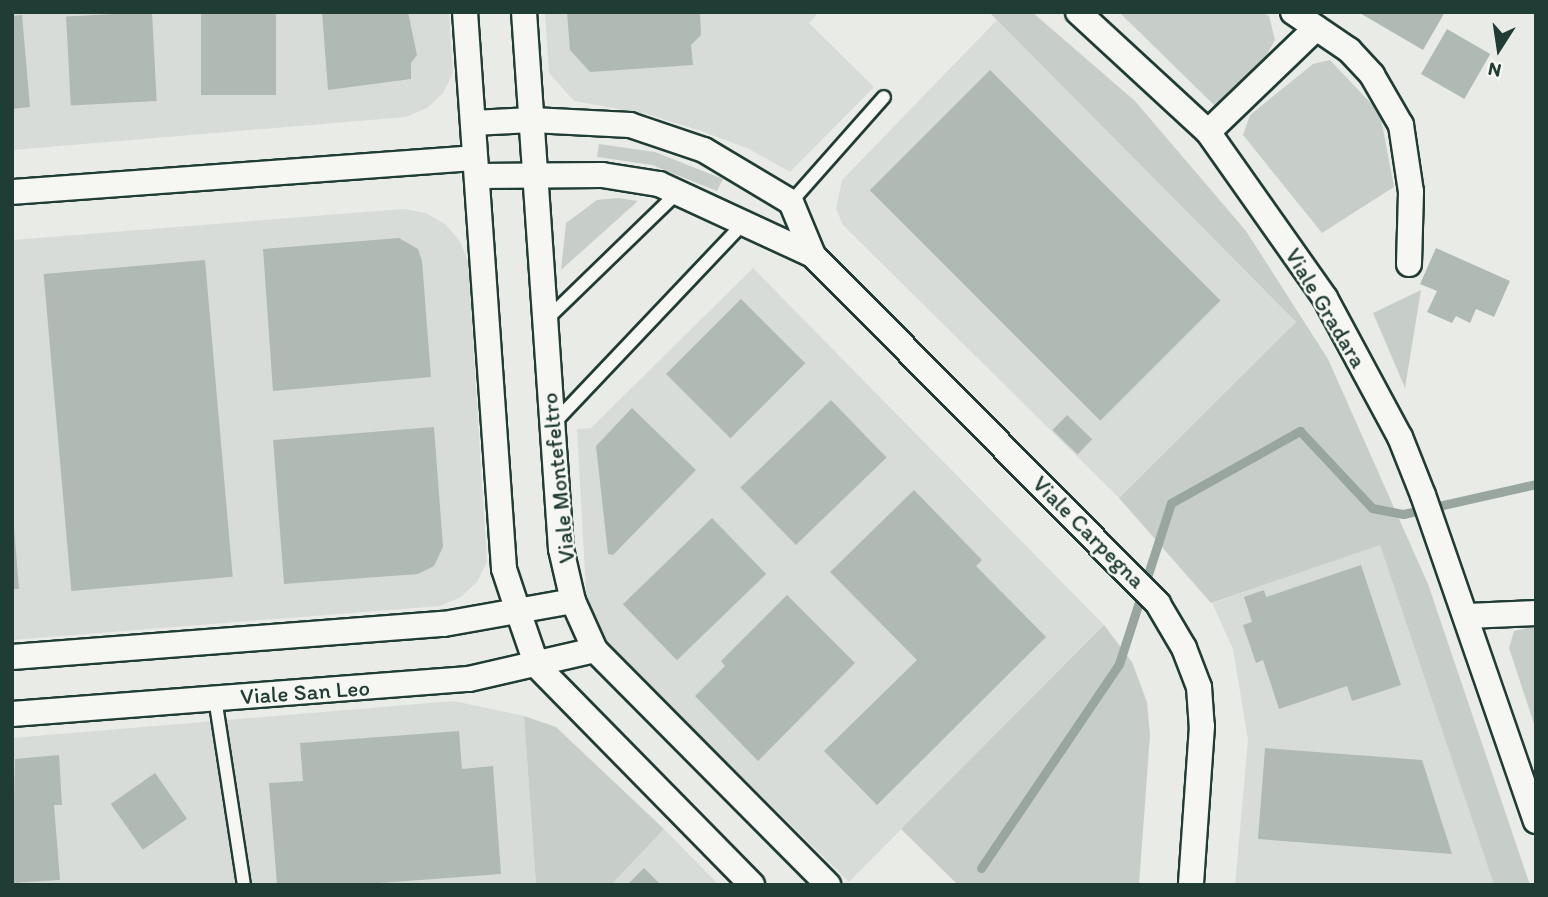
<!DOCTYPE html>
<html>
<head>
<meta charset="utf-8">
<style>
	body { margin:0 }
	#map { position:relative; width:1548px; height:897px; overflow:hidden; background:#e9ebe7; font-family:Itim,sans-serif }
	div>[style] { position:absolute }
	.built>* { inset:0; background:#d8dcd8 }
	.green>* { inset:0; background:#c7cec9 }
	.stream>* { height:9px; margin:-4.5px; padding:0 4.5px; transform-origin:4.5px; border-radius:4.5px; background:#99a6a0 }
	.building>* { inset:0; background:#b0bab5; transform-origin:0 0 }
	.roads { filter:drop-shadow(2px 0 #1f3d34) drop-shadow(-2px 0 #1f3d34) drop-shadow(0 2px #1f3d34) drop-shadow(0 -2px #1f3d34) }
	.service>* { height:12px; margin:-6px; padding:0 6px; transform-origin:6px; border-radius:6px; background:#f6f6f2 }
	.minor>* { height:24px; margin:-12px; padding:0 12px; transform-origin:12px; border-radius:12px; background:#f6f6f2 }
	span { translate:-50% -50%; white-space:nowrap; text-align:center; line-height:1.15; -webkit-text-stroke:5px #f6f6f2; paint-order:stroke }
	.street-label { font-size:23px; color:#1f3d34 }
	.frame { position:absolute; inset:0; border:14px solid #1f3d34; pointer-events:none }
	.north { position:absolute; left:1464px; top:14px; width:70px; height:70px; -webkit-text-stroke:5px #f6f6f2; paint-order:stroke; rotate:192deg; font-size:19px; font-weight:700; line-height:28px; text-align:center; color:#1f3d34 }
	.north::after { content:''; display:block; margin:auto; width:24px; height:32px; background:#1f3d34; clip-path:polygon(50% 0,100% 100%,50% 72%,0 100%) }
</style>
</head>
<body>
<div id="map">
	<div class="built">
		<i style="clip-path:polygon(12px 12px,449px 12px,453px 73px,443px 93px,427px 108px,406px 117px,12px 150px)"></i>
		<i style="clip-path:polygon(545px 12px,819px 12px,809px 23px,874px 87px,790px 172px,747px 148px,701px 131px,647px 114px,574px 101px,549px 73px)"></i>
		<i style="clip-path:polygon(997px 20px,1296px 322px,1119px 498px,843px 225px,836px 209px,842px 180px)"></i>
		<i style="clip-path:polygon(404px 209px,426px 213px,445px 224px,460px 241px,468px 261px,487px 562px,477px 582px,461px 597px,440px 606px,12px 640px,12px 240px)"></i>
		<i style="clip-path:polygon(753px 268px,1104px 625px,849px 882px,610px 647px,595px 621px,586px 591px,577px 429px,591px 428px)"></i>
		<i style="clip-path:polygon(1380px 544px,1494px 885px,1235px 885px,1248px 740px,1233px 649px,1212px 603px)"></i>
		<i style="clip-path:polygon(454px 701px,524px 716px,536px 885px,12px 885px,12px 738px)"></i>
		<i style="clip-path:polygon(664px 829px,719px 885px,611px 885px)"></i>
	</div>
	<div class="green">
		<i style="clip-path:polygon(989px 12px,1032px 12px,1135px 101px,1246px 231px,1328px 359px,1428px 584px,1530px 885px,1494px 885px,1380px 545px,1211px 603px,1119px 498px,1296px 322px)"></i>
		<i style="clip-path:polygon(1119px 12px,1261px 12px,1269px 16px,1275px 40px,1263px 61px,1215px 106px)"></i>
		<i style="clip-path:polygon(1330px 60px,1380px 113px,1394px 187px,1322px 233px,1243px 135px,1250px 115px,1313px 64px)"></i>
		<i style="clip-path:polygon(599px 144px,655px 152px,723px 179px,717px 191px,652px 165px,597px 157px)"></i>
		<i style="clip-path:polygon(618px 198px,638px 201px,561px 270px,566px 223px,597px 200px)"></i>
		<i style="clip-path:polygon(1421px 290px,1405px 388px,1373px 313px)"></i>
		<i style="clip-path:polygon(1104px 625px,1132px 662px,1147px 702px,1150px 735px,1139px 885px,958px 885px,901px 829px)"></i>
		<i style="clip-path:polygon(1532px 627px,1536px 629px,1536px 730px,1509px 648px,1514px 631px)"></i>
		<i style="clip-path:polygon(524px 716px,556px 727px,664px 829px,611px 885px,536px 885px)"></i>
	</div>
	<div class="stream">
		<i style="left:981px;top:868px;width:246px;rotate:-55.9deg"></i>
		<i style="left:1119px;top:664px;width:169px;rotate:-72.1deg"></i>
		<i style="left:1171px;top:503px;width:148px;rotate:-29.2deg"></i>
		<i style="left:1300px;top:431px;width:105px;rotate:46.9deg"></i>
		<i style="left:1372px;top:508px;width:32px;rotate:11deg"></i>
		<i style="left:1403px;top:514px;width:136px;rotate:-12.7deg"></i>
	</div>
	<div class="building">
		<i style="left:152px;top:12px;width:89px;height:86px;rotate:87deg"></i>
		<i style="left:201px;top:12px;width:75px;height:83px"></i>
		<i style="clip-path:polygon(322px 12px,408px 12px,417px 55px,411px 63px,411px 79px,328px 90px)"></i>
		<i style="clip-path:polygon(567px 12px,700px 12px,701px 35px,691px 45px,693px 65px,590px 72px,570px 50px)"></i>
		<i style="clip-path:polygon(1358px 12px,1445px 12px,1423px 50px)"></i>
		<i style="clip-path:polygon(22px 15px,30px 107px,12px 109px,12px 16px)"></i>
		<i style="left:1447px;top:29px;width:50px;height:52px;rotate:30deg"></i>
		<i style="left:990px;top:70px;width:326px;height:170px;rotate:45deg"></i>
		<i style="clip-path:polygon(399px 238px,418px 249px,422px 261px,431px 377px,273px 391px,263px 249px)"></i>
		<i style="clip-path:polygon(1436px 248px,1510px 281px,1494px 317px,1476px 309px,1470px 323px,1456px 316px,1452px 323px,1427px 312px,1437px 291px,1420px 284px)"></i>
		<i style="left:205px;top:260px;width:318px;height:162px;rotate:85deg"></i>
		<i style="left:741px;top:299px;width:91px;height:106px;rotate:45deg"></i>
		<i style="left:831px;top:400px;width:80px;height:126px;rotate:46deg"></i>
		<i style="clip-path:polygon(632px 408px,696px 470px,613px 555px,608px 554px,596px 446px)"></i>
		<i style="left:1067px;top:415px;width:35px;height:21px;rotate:44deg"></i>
		<i style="clip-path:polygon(434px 427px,443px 547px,434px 566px,418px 574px,284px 584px,273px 440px)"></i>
		<i style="clip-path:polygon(914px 490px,982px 560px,976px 566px,1046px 637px,877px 805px,824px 751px,917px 660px,830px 572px)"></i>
		<i style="left:712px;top:518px;width:78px;height:124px;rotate:46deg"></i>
		<i style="clip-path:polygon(14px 527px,19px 589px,12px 589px,12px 528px)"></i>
		<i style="clip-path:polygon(1361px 565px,1401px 685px,1352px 701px,1347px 686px,1279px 709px,1263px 660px,1256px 663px,1243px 625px,1252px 622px,1244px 597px,1264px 590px,1266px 597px)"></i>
		<i style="clip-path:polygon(787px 595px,855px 663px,758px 761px,695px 696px,725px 666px,721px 661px)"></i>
		<i style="clip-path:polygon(459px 731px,462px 769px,493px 766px,501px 874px,353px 885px,277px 885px,269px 783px,303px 781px,300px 743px)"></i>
		<i style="clip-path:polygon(1265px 748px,1422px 760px,1452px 854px,1258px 839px)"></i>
		<i style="clip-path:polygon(59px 755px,62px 805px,54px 805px,60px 880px,12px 883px,15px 759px)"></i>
		<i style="left:155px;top:773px;width:56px;height:54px;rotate:55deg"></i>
		<i style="clip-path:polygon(644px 868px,661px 885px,627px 885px)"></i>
	</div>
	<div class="roads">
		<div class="service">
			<i style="left:791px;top:202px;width:140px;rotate:-48.5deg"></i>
			<i style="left:545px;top:321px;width:185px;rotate:-44.1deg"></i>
			<i style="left:554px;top:423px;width:273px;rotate:-46.5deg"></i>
			<i style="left:215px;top:698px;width:189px;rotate:81.2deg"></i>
		</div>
		<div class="minor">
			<i style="left:465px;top:12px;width:558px;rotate:85.99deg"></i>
			<i style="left:504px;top:569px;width:44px;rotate:71.6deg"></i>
			<i style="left:518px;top:611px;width:58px;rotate:70.9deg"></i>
			<i style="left:537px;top:666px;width:307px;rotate:45.5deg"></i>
			<i style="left:524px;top:12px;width:538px;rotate:86.06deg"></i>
			<i style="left:561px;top:549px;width:53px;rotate:77deg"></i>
			<i style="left:573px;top:601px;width:54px;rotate:65.8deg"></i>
			<i style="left:595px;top:650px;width:331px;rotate:45.2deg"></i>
			<i style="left:1078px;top:12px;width:177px;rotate:42.7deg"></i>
			<i style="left:1208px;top:132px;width:203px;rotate:54.8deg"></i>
			<i style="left:1325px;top:298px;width:158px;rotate:61.7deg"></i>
			<i style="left:1400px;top:437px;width:62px;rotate:68.4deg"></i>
			<i style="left:1423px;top:495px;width:345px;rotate:70.9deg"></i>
			<i style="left:1293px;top:12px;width:68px;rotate:34.2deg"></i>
			<i style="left:1349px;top:50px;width:34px;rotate:47deg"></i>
			<i style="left:1372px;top:75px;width:58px;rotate:59.9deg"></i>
			<i style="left:1401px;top:125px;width:68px;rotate:81.5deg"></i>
			<i style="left:1411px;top:192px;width:72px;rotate:91.6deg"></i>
			<i style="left:473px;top:123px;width:59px;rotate:-2.9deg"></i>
			<i style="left:532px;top:120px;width:98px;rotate:2.9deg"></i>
			<i style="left:630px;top:125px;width:78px;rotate:18.7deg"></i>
			<i style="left:704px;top:150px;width:101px;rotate:30.9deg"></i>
			<i style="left:791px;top:202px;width:57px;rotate:67.5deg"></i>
			<i style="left:1208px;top:132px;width:150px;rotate:-43.9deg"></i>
			<i style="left:477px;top:176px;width:125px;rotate:-0.5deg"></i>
			<i style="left:602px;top:175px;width:58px;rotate:9deg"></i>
			<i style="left:659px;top:184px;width:170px;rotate:24.8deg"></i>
			<i style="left:813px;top:255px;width:491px;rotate:45.3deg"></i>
			<i style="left:1158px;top:604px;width:51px;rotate:59.4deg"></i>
			<i style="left:1184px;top:648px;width:42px;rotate:69deg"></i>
			<i style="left:1199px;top:687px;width:39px;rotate:86deg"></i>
			<i style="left:1202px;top:726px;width:159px;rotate:94deg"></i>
			<i style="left:12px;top:192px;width:464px;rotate:-4.2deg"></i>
			<i style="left:1468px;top:616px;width:68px;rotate:-2.5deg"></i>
			<i style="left:12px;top:657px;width:433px;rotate:-4.4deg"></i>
			<i style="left:444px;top:624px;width:131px;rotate:-10.1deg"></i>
			<i style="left:12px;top:714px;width:458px;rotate:-4.4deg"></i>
			<i style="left:469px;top:679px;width:129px;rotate:-13deg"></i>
		</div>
	</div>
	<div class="street-label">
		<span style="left:1326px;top:308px;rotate:59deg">Viale Gradara</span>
		<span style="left:558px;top:478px;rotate:-96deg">Viale Montefeltro</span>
		<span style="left:1089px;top:532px;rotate:45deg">Viale Carpegna</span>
		<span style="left:305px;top:692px;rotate:-4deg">Viale San Leo</span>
	</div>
	<div class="frame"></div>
	<div class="north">N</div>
</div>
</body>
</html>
